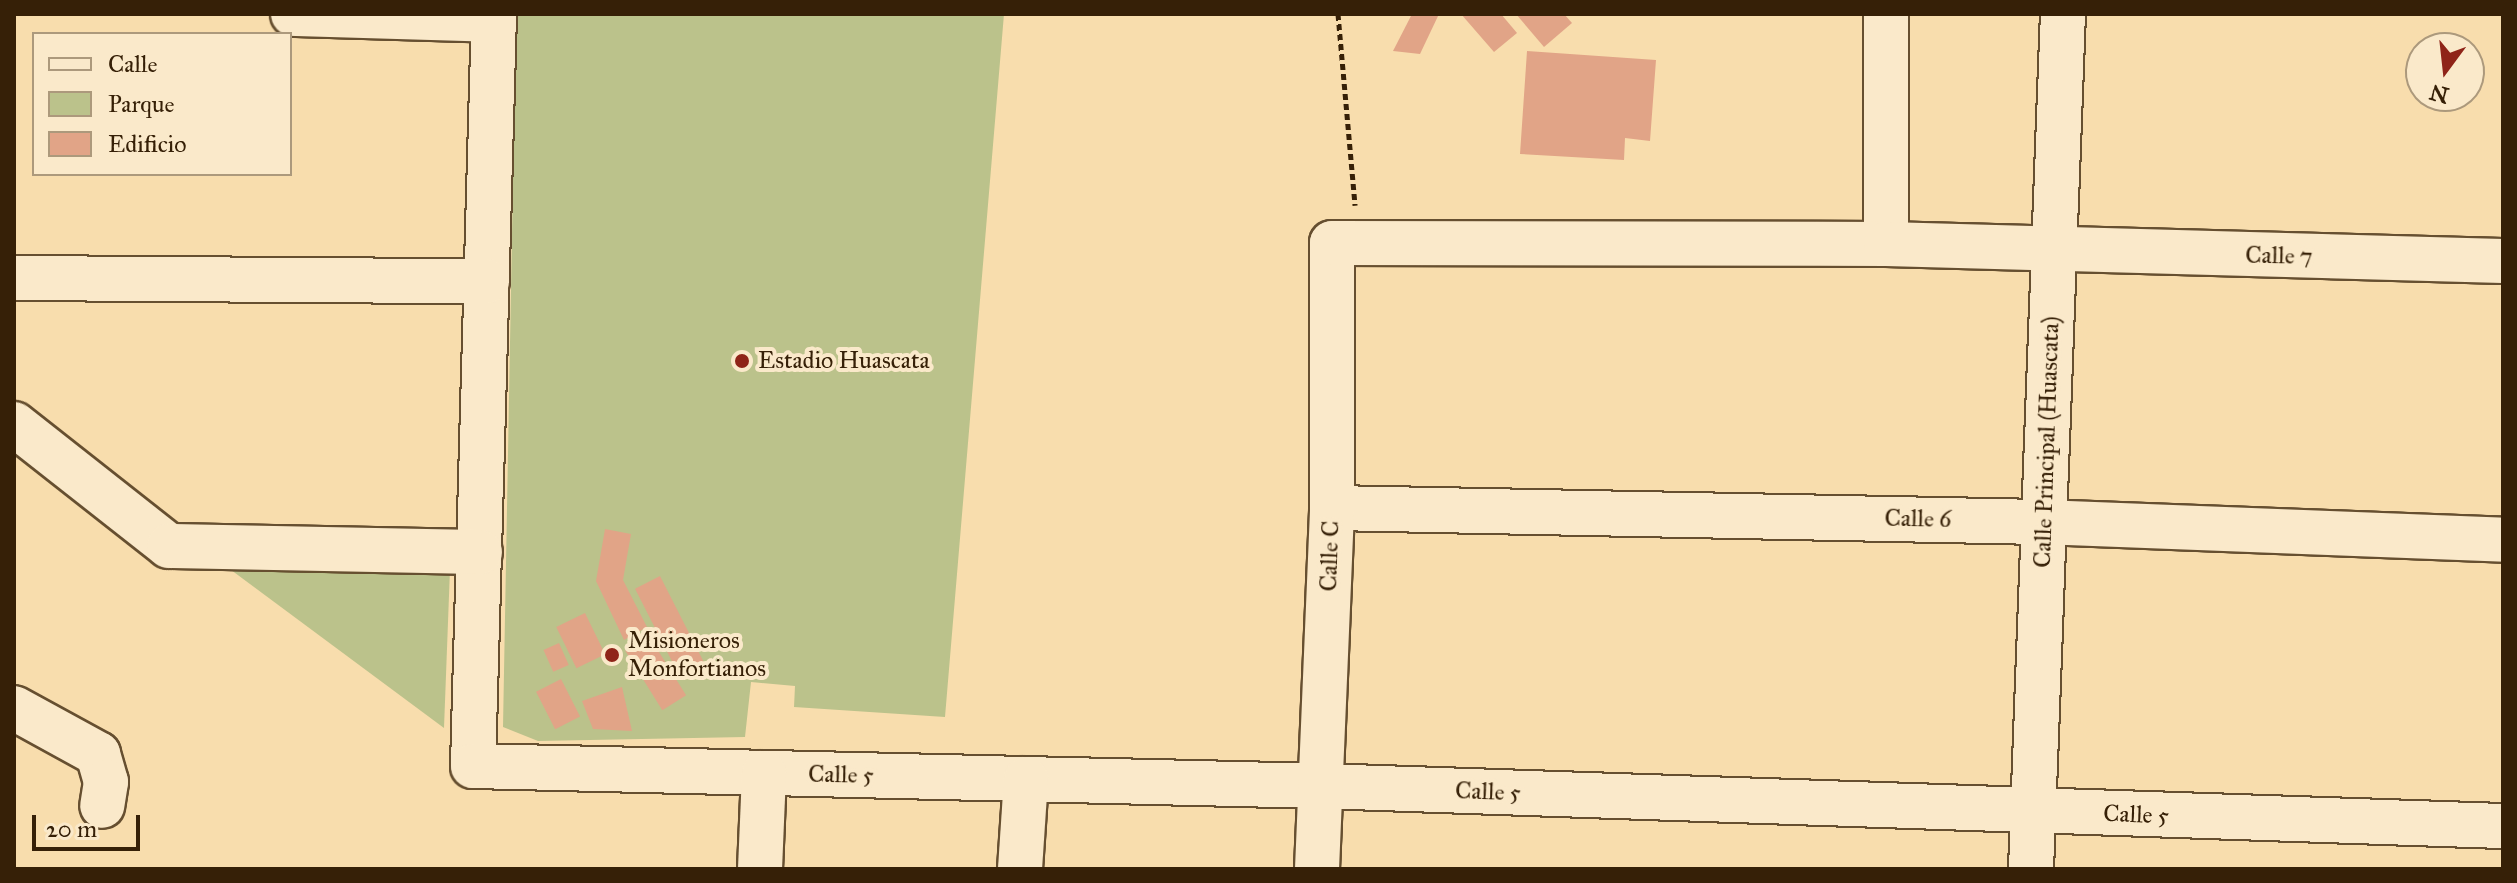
<!DOCTYPE html>
<html>
<head>
<meta charset="utf-8">
<style>
	body { margin:0 }
	#map { position:relative; width:2517px; height:883px; overflow:hidden; background:#f8ddad; font-family:"IM FELL Great Primer",serif }
	div>[style] { position:absolute }
	.green>* { inset:0; background:#bbc28b }
	.building>* { inset:0; background:#e1a487; transform-origin:0 0 }
	.path>* { height:5px; margin-top:-2.5px; transform-origin:0; background:repeating-linear-gradient(90deg,#362007 0 6px,transparent 0 10px) }
	.roads { filter:drop-shadow(2px 0 #664f30) drop-shadow(-2px 0 #664f30) drop-shadow(0 2px #664f30) drop-shadow(0 -2px #664f30) }
	.minor>* { height:44px; margin:-22px; padding:0 22px; transform-origin:22px; border-radius:22px; background:#fae9ca }
	.dots>* { width:22px; height:22px; translate:-50% -50%; box-sizing:border-box; border:4px solid #fae9ca; border-radius:50% }
	span { translate:-50% -50%; white-space:nowrap; text-align:center; line-height:1.15; -webkit-text-stroke:8px #fae9ca; paint-order:stroke }
	.street-label { font-size:24px; color:#362007 }
	.poi-label { font-size:24px; color:#362007 }
	.left { translate:0 -50%; text-align:left }
	.frame { position:absolute; inset:0; border:16px solid #362007; pointer-events:none }
	.legend { position:absolute; left:32px; top:32px; width:260px; height:144px; box-sizing:border-box; background:#fae9ca; border:2px solid #ac997c; margin:0; padding:10px 14px; list-style:none; font-size:24px; color:#362007 }
	.legend li { display:flex; align-items:center; gap:16px; height:40px }
	.legend b { width:40px; border:2px solid #ac997c }
	.north { position:absolute; left:2405px; top:32px; width:80px; height:80px; box-sizing:border-box; background:#fae9ca; border:2px solid #ac997c; border-radius:50%; rotate:195deg; font-size:22px; font-weight:700; line-height:32px; text-align:center; color:#362007 }
	.north::after { content:''; display:block; margin:auto; width:28px; height:36px; background:#8f2418; clip-path:polygon(50% 0,100% 100%,50% 72%,0 100%) }
	.scale { position:absolute; left:32px; top:815px; width:108px; height:36px; box-sizing:border-box; border:4px solid #362007; border-top:0; padding-left:10px; font-size:24px; line-height:28px; white-space:nowrap; color:#362007; -webkit-text-stroke:6px #fae9ca; paint-order:stroke }
</style>
</head>
<body>
<div id="map">
	<div class="green">
		<i style="clip-path:polygon(516px 14px,1004px 14px,945px 717px,794px 707px,795px 686px,751px 682px,745px 737px,538px 741px,503px 727px)"></i>
		<i style="clip-path:polygon(223px 564px,450px 569px,444px 728px)"></i>
	</div>
	<div class="building">
		<i style="clip-path:polygon(1412px 14px,1439px 14px,1420px 54px,1393px 51px)"></i>
		<i style="clip-path:polygon(1461px 14px,1501px 14px,1517px 33px,1494px 52px)"></i>
		<i style="clip-path:polygon(1516px 14px,1564px 14px,1572px 23px,1544px 47px)"></i>
		<i style="clip-path:polygon(1527px 51px,1656px 60px,1650px 141px,1625px 138px,1624px 160px,1520px 154px)"></i>
		<i style="clip-path:polygon(605px 529px,631px 534px,623px 580px,647px 627px,624px 640px,596px 581px)"></i>
		<i style="left:660px;top:576px;width:97px;height:28px;rotate:63deg"></i>
		<i style="left:585px;top:613px;width:46px;height:32px;rotate:64deg"></i>
		<i style="left:649px;top:636px;width:70px;height:28px;rotate:58deg"></i>
		<i style="left:559px;top:643px;width:24px;height:17px;rotate:66deg"></i>
		<i style="left:561px;top:679px;width:42px;height:28px;rotate:63deg"></i>
		<i style="clip-path:polygon(622px 687px,632px 731px,593px 729px,582px 701px)"></i>
	</div>
	<div class="path">
		<i style="left:1338px;top:14px;width:192px;rotate:84.9deg"></i>
	</div>
	<div class="roads">
		<div class="minor">
			<i style="left:293px;top:14px;width:201px;rotate:1.7deg"></i>
			<i style="left:494px;top:14px;width:752px;rotate:91.6deg"></i>
			<i style="left:473px;top:766px;width:848px;rotate:1.35deg"></i>
			<i style="left:1321px;top:786px;width:1183px;rotate:1.94deg"></i>
			<i style="left:1886px;top:244px;width:230px;rotate:-90deg"></i>
			<i style="left:14px;top:278px;width:473px;rotate:0.4deg"></i>
			<i style="left:14px;top:424px;width:197px;rotate:38.2deg"></i>
			<i style="left:169px;top:546px;width:311px;rotate:1.1deg"></i>
			<i style="left:1332px;top:508px;width:712px;rotate:1.13deg"></i>
			<i style="left:2044px;top:522px;width:459px;rotate:2.2deg"></i>
			<i style="left:14px;top:708px;width:96px;rotate:28.7deg"></i>
			<i style="left:98px;top:754px;width:29px;rotate:74deg"></i>
			<i style="left:106px;top:782px;width:24px;rotate:99deg"></i>
			<i style="left:760px;top:869px;width:96px;rotate:-87.6deg"></i>
			<i style="left:1020px;top:869px;width:90px;rotate:-86.2deg"></i>
			<i style="left:1317px;top:869px;width:361px;rotate:-87.6deg"></i>
			<i style="left:1332px;top:508px;width:265px;rotate:-90deg"></i>
			<i style="left:1332px;top:243px;width:554px;rotate:0.1deg"></i>
			<i style="left:1886px;top:244px;width:617px;rotate:1.58deg"></i>
			<i style="left:2031px;top:869px;width:856px;rotate:-87.86deg"></i>
		</div>
	</div>
	<div class="dots">
		<i style="left:742px;top:361px;background:#8f2418"></i>
		<i style="left:612px;top:655px;background:#8f2418"></i>
	</div>
	<div class="street-label">
		<span style="left:2279px;top:256px;rotate:1deg">Calle 7</span>
		<span style="left:2047px;top:442px;rotate:-88deg">Calle Principal (Huascata)</span>
		<span style="left:1918px;top:519px;rotate:1deg">Calle 6</span>
		<span style="left:1330px;top:556px;rotate:-88deg">Calle C</span>
		<span style="left:841px;top:775px;rotate:1deg">Calle 5</span>
		<span style="left:1488px;top:792px;rotate:2deg">Calle 5</span>
		<span style="left:2136px;top:815px;rotate:2deg">Calle 5</span>
	</div>
	<div class="poi-label">
		<span class="left" style="left:758px;top:361px">Estadio Huascata</span>
		<span class="left" style="left:628px;top:655px">Misioneros<br>Monfortianos</span>
	</div>
	<div class="frame"></div>
	<ul class="legend">
	<li><b style="height:10px;background:#fae9ca"></b>Calle</li>
	<li><b style="height:22px;background:#bbc28b"></b>Parque</li>
	<li><b style="height:22px;background:#e1a487"></b>Edificio</li>
	</ul>
	<div class="north">N</div>
	<div class="scale">20 m</div>
</div>
</body>
</html>
